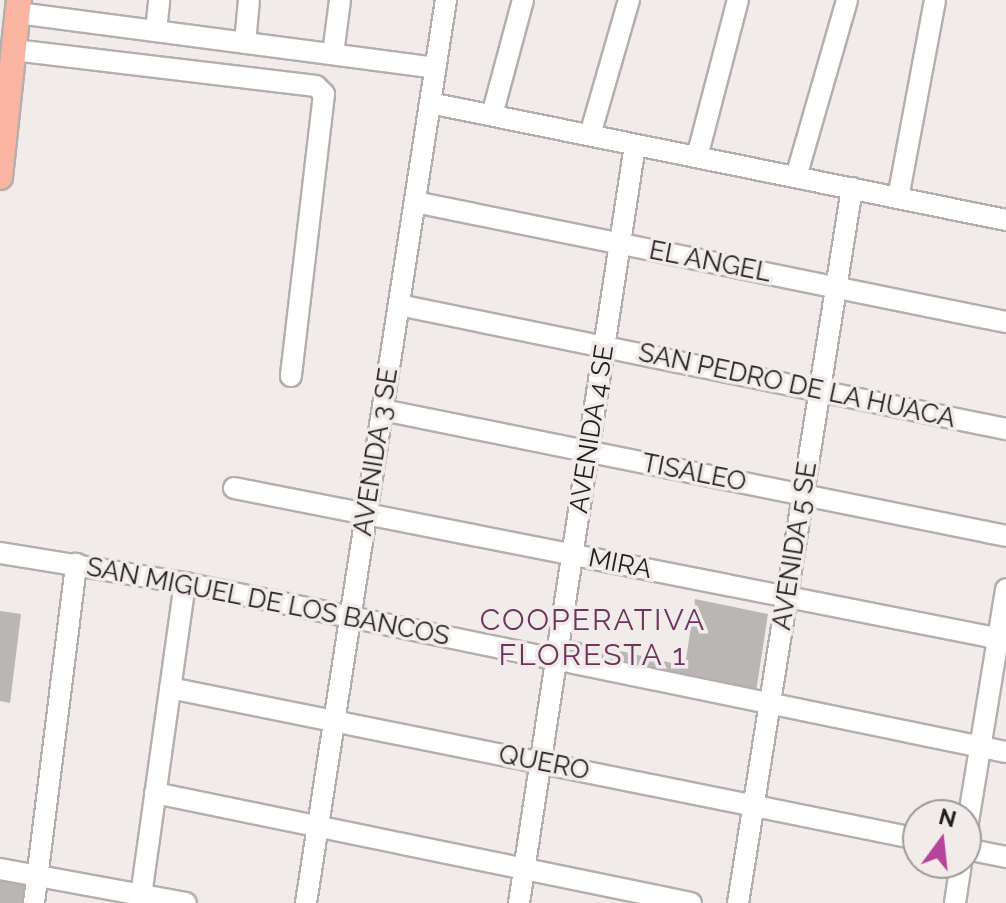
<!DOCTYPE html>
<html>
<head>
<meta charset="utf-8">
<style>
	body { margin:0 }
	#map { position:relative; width:1006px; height:903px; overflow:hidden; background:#f1ece9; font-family:Raleway,sans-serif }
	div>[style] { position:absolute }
	.building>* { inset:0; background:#bab6b3 }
	.roads { filter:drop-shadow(2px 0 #b4afad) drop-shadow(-2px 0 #b4afad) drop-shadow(0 2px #b4afad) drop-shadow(0 -2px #b4afad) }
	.minor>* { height:20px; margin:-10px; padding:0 10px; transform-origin:10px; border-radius:10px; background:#fff }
	.major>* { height:24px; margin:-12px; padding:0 12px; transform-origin:12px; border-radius:12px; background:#fab4a2 }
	span { translate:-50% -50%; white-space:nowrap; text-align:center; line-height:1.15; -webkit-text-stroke:7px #f1ece9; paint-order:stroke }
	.street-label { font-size:26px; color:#211f1e }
	.quarter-label { font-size:30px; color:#6e345f; letter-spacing:2px }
	.north { position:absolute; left:902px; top:799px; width:80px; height:80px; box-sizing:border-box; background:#f1ece9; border:2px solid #9e9a98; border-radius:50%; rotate:15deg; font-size:22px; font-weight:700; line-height:32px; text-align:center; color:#211f1e }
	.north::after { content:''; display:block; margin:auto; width:28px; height:36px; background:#b7439c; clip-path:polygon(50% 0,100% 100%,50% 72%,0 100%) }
</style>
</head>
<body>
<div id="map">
	<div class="building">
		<i style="clip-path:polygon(695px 599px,768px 614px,756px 692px,574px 660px,573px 640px,685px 666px)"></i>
		<i style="clip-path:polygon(0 611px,21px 614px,10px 703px,0 701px)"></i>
		<i style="clip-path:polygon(0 873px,36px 878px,33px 903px,0 903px)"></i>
	</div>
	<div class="roads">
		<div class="minor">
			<i style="left:18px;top:13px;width:421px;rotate:7.5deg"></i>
			<i style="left:156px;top:31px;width:31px;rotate:-84deg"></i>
			<i style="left:245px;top:43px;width:43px;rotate:-84.7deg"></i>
			<i style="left:14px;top:50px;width:304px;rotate:6.8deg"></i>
			<i style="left:316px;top:86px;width:11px;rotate:45deg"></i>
			<i style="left:324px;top:94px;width:284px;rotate:96.7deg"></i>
			<i style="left:333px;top:54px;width:54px;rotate:-82.6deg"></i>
			<i style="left:430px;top:103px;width:588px;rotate:11.48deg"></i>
			<i style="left:492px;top:115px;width:119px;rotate:-74.9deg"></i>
			<i style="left:590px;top:135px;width:141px;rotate:-73.9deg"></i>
			<i style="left:697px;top:157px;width:162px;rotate:-75.4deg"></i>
			<i style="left:796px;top:177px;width:184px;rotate:-73.9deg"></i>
			<i style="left:898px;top:198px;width:201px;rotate:-79.4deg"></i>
			<i style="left:415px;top:202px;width:603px;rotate:11.48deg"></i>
			<i style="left:399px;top:305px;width:620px;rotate:11.55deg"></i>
			<i style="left:383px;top:410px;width:636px;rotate:11.43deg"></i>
			<i style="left:234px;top:488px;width:787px;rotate:11.14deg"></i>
			<i style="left:0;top:553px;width:187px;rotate:9.2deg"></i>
			<i style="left:185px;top:583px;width:838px;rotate:11.63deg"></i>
			<i style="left:170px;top:688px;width:763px;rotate:11.41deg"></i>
			<i style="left:155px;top:793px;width:547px;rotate:11.6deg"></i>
			<i style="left:966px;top:834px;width:248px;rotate:-80.7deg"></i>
			<i style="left:966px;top:849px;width:41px;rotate:11.3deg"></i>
			<i style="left:0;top:869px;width:189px;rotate:10.4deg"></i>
			<i style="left:34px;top:903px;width:342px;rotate:-82.9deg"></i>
			<i style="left:140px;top:903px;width:323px;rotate:-82deg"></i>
			<i style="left:306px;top:903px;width:914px;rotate:-81.19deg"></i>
			<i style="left:519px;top:903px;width:767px;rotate:-81.3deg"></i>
			<i style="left:738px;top:903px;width:724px;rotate:-80.94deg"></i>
			<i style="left:955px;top:903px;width:40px;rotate:-81.5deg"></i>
		</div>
		<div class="major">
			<i style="left:0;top:177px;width:178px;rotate:-83.9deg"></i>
		</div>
	</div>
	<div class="street-label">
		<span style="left:710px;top:262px;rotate:11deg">EL ANGEL</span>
		<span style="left:797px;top:386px;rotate:12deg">SAN PEDRO DE LA HUACA</span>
		<span style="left:592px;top:429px;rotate:-81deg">AVENIDA 4 SE</span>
		<span style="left:376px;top:452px;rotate:-81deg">AVENIDA 3 SE</span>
		<span style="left:694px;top:473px;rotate:11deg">TISALEO</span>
		<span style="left:795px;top:546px;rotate:-81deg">AVENIDA 5 SE</span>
		<span style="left:620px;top:564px;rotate:11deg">MIRA</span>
		<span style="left:268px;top:602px;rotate:11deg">SAN MIGUEL DE LOS BANCOS</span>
		<span style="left:544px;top:763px;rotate:11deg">QUERO</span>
	</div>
	<div class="quarter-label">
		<span style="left:593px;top:637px">COOPERATIVA<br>FLORESTA 1</span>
	</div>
	<div class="north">N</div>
</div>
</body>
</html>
